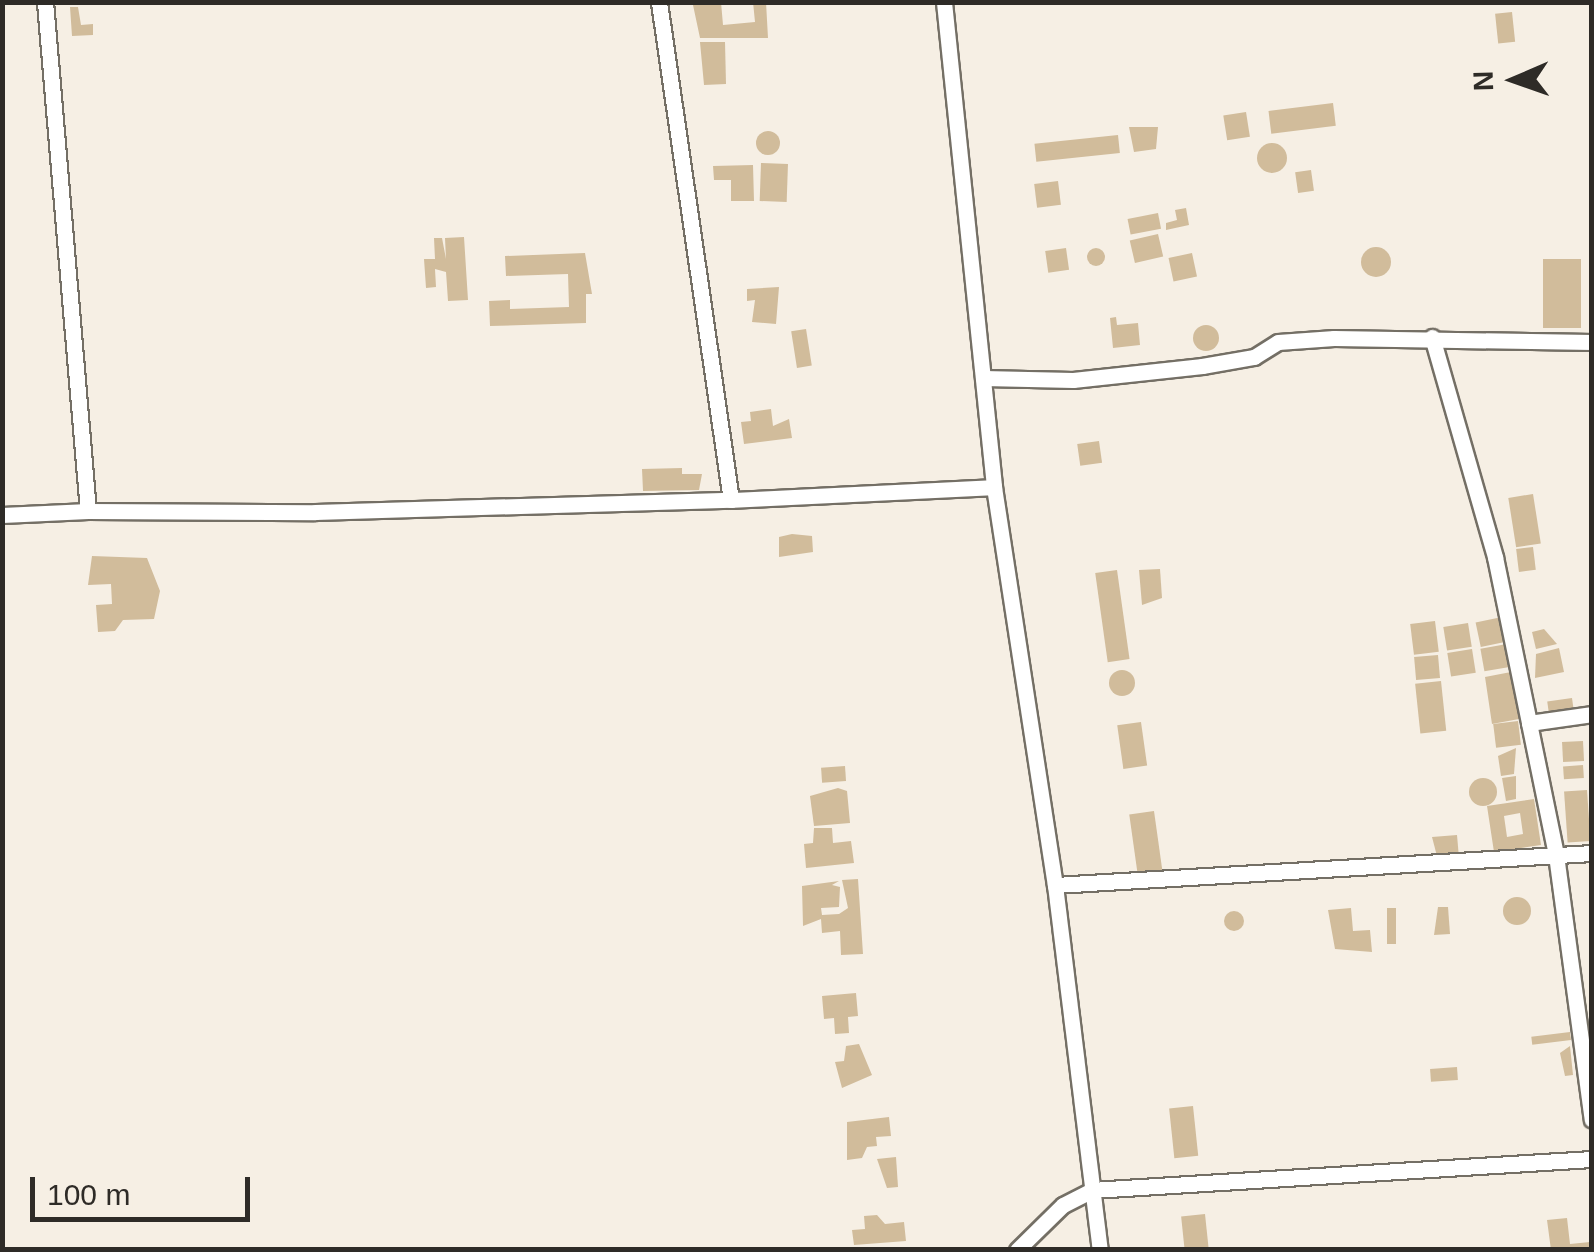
<!DOCTYPE html>
<html>
<head>
<meta charset="utf-8">
<style>
	body { margin:0 }
	#map { position:relative; width:1594px; height:1252px; overflow:hidden; background:#f6efe4; font-family:Arial,sans-serif }
	div>[style] { position:absolute }
	.building>* { inset:0; background:#d1bc9b; transform-origin:0 0 }
	.round { border-radius:50% }
	.roads { filter:drop-shadow(2px 0 #746f65) drop-shadow(-2px 0 #746f65) drop-shadow(0 2px #746f65) drop-shadow(0 -2px #746f65) }
	.minor>* { height:15px; margin:-7.5px; padding:0 7.5px; transform-origin:7.5px; border-radius:7.5px; background:#fff }
	span { translate:-50% -50%; white-space:nowrap; text-align:center; line-height:1.15; -webkit-text-stroke:8px #f6efe4; paint-order:stroke }
	.frame { position:absolute; inset:0; border:5px solid #2e2b27; pointer-events:none }
	.north { position:absolute; left:1464px; top:30px; width:100px; height:100px; -webkit-text-stroke:8px #f6efe4; paint-order:stroke; rotate:268deg; font-size:28px; font-weight:700; line-height:40px; text-align:center; color:#2e2b27 }
	.north::after { content:''; display:block; margin:auto; width:35px; height:45px; background:#2e2b27; clip-path:polygon(50% 0,100% 100%,50% 72%,0 100%) }
	.scale { position:absolute; left:30px; top:1177px; width:220px; height:45px; box-sizing:border-box; border:5px solid #2e2b27; border-top:0; padding-left:12px; font-size:30px; line-height:35px; white-space:nowrap; color:#2e2b27; -webkit-text-stroke:8px #f6efe4; paint-order:stroke }
</style>
</head>
<body>
<div id="map">
	<div class="building">
		<i style="clip-path:polygon(721px 2px,723px 25px,755px 22px,753px 2px,766px 2px,768px 38px,700px 38px,693px 5px)"></i>
		<i style="clip-path:polygon(70px 7px,78px 7px,81px 25px,93px 24px,93px 35px,72px 36px)"></i>
		<i style="left:1512px;top:12px;width:30px;height:17px;rotate:84deg"></i>
		<i style="clip-path:polygon(700px 42px,725px 42px,726px 84px,704px 85px)"></i>
		<i style="left:1333px;top:103px;width:23px;height:65px;rotate:83deg"></i>
		<i style="left:1246px;top:112px;width:25px;height:23px;rotate:81deg"></i>
		<i style="clip-path:polygon(1129px 127px,1158px 127px,1156px 149px,1134px 152px)"></i>
		<i class="round" style="left:756px;top:131px;width:24px;height:24px"></i>
		<i style="left:1118px;top:135px;width:18px;height:84px;rotate:84deg"></i>
		<i class="round" style="left:1257px;top:143px;width:30px;height:30px"></i>
		<i style="left:761px;top:163px;width:27px;height:38px;rotate:2deg"></i>
		<i style="clip-path:polygon(753px 165px,754px 201px,731px 201px,731px 180px,714px 180px,713px 166px)"></i>
		<i style="left:1311px;top:170px;width:21px;height:16px;rotate:82deg"></i>
		<i style="left:1058px;top:181px;width:24px;height:24px;rotate:83deg"></i>
		<i style="clip-path:polygon(1186px 208px,1189px 225px,1166px 230px,1166px 223px,1177px 220px,1175px 210px)"></i>
		<i style="left:1158px;top:213px;width:16px;height:31px;rotate:79deg"></i>
		<i style="left:1158px;top:234px;width:23px;height:29px;rotate:77deg"></i>
		<i style="clip-path:polygon(464px 237px,468px 300px,448px 301px,446px 272px,435px 269px,436px 287px,426px 288px,424px 259px,435px 259px,434px 238px,442px 238px,446px 259px,445px 238px)"></i>
		<i class="round" style="left:1361px;top:247px;width:30px;height:30px"></i>
		<i class="round" style="left:1087px;top:248px;width:18px;height:18px"></i>
		<i style="left:1066px;top:248px;width:22px;height:21px;rotate:82deg"></i>
		<i style="clip-path:polygon(585px 253px,592px 294px,586px 294px,586px 323px,490px 326px,489px 301px,510px 300px,510px 309px,569px 307px,568px 274px,506px 276px,505px 256px)"></i>
		<i style="left:1192px;top:253px;width:24px;height:24px;rotate:78deg"></i>
		<i style="left:1543px;top:259px;width:38px;height:69px"></i>
		<i style="clip-path:polygon(779px 287px,776px 324px,752px 322px,755px 300px,747px 301px,747px 289px)"></i>
		<i style="clip-path:polygon(1116px 317px,1117px 325px,1138px 323px,1140px 345px,1113px 348px,1110px 318px)"></i>
		<i class="round" style="left:1193px;top:325px;width:26px;height:26px"></i>
		<i style="left:806px;top:329px;width:37px;height:15px;rotate:81deg"></i>
		<i style="clip-path:polygon(771px 409px,773px 426px,789px 419px,792px 438px,744px 444px,741px 422px,751px 421px,750px 412px)"></i>
		<i style="left:1099px;top:441px;width:22px;height:22px;rotate:82deg"></i>
		<i style="clip-path:polygon(682px 468px,682px 474px,702px 474px,699px 490px,643px 491px,642px 469px)"></i>
		<i style="left:1533px;top:494px;width:50px;height:25px;rotate:81deg"></i>
		<i style="clip-path:polygon(792px 534px,812px 536px,813px 552px,779px 557px,779px 537px)"></i>
		<i style="left:1533px;top:547px;width:23px;height:17px;rotate:83deg"></i>
		<i style="clip-path:polygon(92px 556px,147px 558px,160px 591px,154px 619px,123px 620px,115px 631px,98px 632px,96px 605px,112px 604px,111px 584px,88px 585px)"></i>
		<i style="clip-path:polygon(1160px 569px,1162px 598px,1142px 605px,1139px 570px)"></i>
		<i style="left:1117px;top:570px;width:90px;height:22px;rotate:82deg"></i>
		<i style="left:1502px;top:617px;width:25px;height:27px;rotate:78deg"></i>
		<i style="left:1435px;top:621px;width:31px;height:25px;rotate:83deg"></i>
		<i style="left:1468px;top:623px;width:24px;height:25px;rotate:81deg"></i>
		<i style="clip-path:polygon(1544px 629px,1557px 644px,1536px 649px,1532px 632px)"></i>
		<i style="left:1507px;top:644px;width:23px;height:27px;rotate:80deg"></i>
		<i style="clip-path:polygon(1559px 648px,1564px 672px,1535px 678px,1536px 654px)"></i>
		<i style="left:1472px;top:649px;width:24px;height:25px;rotate:81deg"></i>
		<i style="left:1438px;top:655px;width:23px;height:24px;rotate:85deg"></i>
		<i class="round" style="left:1109px;top:670px;width:26px;height:26px"></i>
		<i style="clip-path:polygon(1511px 672px,1513px 685px,1519px 684px,1519px 719px,1492px 724px,1485px 677px)"></i>
		<i style="left:1441px;top:681px;width:50px;height:26px;rotate:84deg"></i>
		<i style="left:1572px;top:698px;width:28px;height:25px;rotate:82deg"></i>
		<i style="left:1518px;top:721px;width:24px;height:25px;rotate:83deg"></i>
		<i style="left:1141px;top:722px;width:44px;height:24px;rotate:82deg"></i>
		<i style="left:1583px;top:741px;width:20px;height:21px;rotate:87deg"></i>
		<i style="clip-path:polygon(1516px 748px,1514px 774px,1501px 776px,1498px 756px)"></i>
		<i style="left:1583px;top:765px;width:13px;height:20px;rotate:86deg"></i>
		<i style="left:845px;top:766px;width:15px;height:24px;rotate:86deg"></i>
		<i style="clip-path:polygon(1516px 776px,1516px 799px,1506px 801px,1502px 778px)"></i>
		<i class="round" style="left:1469px;top:778px;width:28px;height:28px"></i>
		<i style="clip-path:polygon(838px 788px,847px 791px,850px 823px,814px 826px,810px 796px)"></i>
		<i style="left:1587px;top:790px;width:51px;height:23px;rotate:86deg"></i>
		<i style="clip-path:polygon(evenodd,1534px 799px,1541px 845px,1494px 852px,1487px 806px,1534px 799px,1520px 813px,1523px 834px,1507px 837px,1504px 816px,1520px 813px)"></i>
		<i style="left:1154px;top:811px;width:64px;height:25px;rotate:82deg"></i>
		<i style="clip-path:polygon(814px 828px,832px 828px,833px 843px,851px 841px,854px 863px,806px 868px,804px 844px,813px 843px)"></i>
		<i style="clip-path:polygon(1457px 835px,1459px 858px,1438px 860px,1432px 837px)"></i>
		<i style="clip-path:polygon(858px 879px,863px 954px,841px 955px,840px 931px,822px 933px,821px 919px,803px 926px,802px 886px,839px 881px,832px 885px,840px 887px,839px 907px,821px 908px,822px 915px,839px 914px,848px 908px,842px 880px)"></i>
		<i class="round" style="left:1503px;top:897px;width:28px;height:28px"></i>
		<i style="clip-path:polygon(1438px 907px,1448px 907px,1450px 934px,1434px 935px)"></i>
		<i style="clip-path:polygon(1351px 908px,1353px 931px,1370px 930px,1372px 952px,1335px 949px,1328px 910px)"></i>
		<i style="left:1387px;top:908px;width:9px;height:36px"></i>
		<i class="round" style="left:1224px;top:911px;width:20px;height:20px"></i>
		<i style="clip-path:polygon(856px 993px,858px 1016px,848px 1017px,849px 1033px,835px 1034px,834px 1018px,824px 1019px,822px 996px)"></i>
		<i style="left:1570px;top:1032px;width:8px;height:39px;rotate:83deg"></i>
		<i style="clip-path:polygon(859px 1044px,872px 1075px,842px 1088px,835px 1062px,844px 1061px,846px 1046px)"></i>
		<i style="clip-path:polygon(1570px 1046px,1573px 1075px,1565px 1076px,1560px 1053px)"></i>
		<i style="left:1457px;top:1067px;width:13px;height:27px;rotate:86deg"></i>
		<i style="left:1193px;top:1106px;width:50px;height:24px;rotate:84deg"></i>
		<i style="clip-path:polygon(889px 1117px,891px 1136px,876px 1137px,877px 1146px,867px 1147px,862px 1158px,847px 1160px,847px 1122px)"></i>
		<i style="clip-path:polygon(896px 1157px,898px 1187px,887px 1188px,877px 1159px)"></i>
		<i style="left:1205px;top:1214px;width:36px;height:24px;rotate:84deg"></i>
		<i style="clip-path:polygon(877px 1215px,885px 1224px,904px 1222px,906px 1241px,854px 1245px,852px 1230px,865px 1229px,864px 1216px)"></i>
		<i style="clip-path:polygon(1567px 1218px,1570px 1244px,1590px 1242px,1591px 1250px,1551px 1250px,1547px 1220px)"></i>
	</div>
	<div class="roads">
		<div class="minor">
			<i style="left:45px;top:2px;width:511px;rotate:85.17deg"></i>
			<i style="left:88px;top:511px;width:227px;rotate:0.3deg"></i>
			<i style="left:315px;top:512px;width:416px;rotate:-1.7deg"></i>
			<i style="left:731px;top:500px;width:503px;rotate:-98.23deg"></i>
			<i style="left:944px;top:2px;width:488px;rotate:84.1deg"></i>
			<i style="left:994px;top:487px;width:403px;rotate:81.3deg"></i>
			<i style="left:1055px;top:885px;width:368px;rotate:83deg"></i>
			<i style="left:1432px;top:337px;width:229px;rotate:74deg"></i>
			<i style="left:1495px;top:557px;width:169px;rotate:78.4deg"></i>
			<i style="left:1529px;top:723px;width:135px;rotate:78.4deg"></i>
			<i style="left:1556px;top:855px;width:267px;rotate:82.3deg"></i>
			<i style="left:983px;top:378px;width:90px;rotate:1.3deg"></i>
			<i style="left:1073px;top:380px;width:130px;rotate:-6.2deg"></i>
			<i style="left:1202px;top:366px;width:53px;rotate:-9.8deg"></i>
			<i style="left:1254px;top:357px;width:28px;rotate:-32deg"></i>
			<i style="left:1278px;top:342px;width:56px;rotate:-4.1deg"></i>
			<i style="left:1334px;top:338px;width:258px;rotate:0.9deg"></i>
			<i style="left:731px;top:500px;width:263px;rotate:-2.8deg"></i>
			<i style="left:2px;top:515px;width:86px;rotate:-2.7deg"></i>
			<i style="left:1529px;top:723px;width:64px;rotate:-8.1deg"></i>
			<i style="left:1055px;top:885px;width:538px;rotate:-3.41deg"></i>
			<i style="left:1017px;top:1250px;width:64px;rotate:-44.4deg"></i>
			<i style="left:1063px;top:1205px;width:33px;rotate:-27deg"></i>
			<i style="left:1092px;top:1190px;width:501px;rotate:-3.55deg"></i>
		</div>
	</div>
	<div class="frame"></div>
	<div class="north">N</div>
	<div class="scale">100 m</div>
</div>
</body>
</html>
